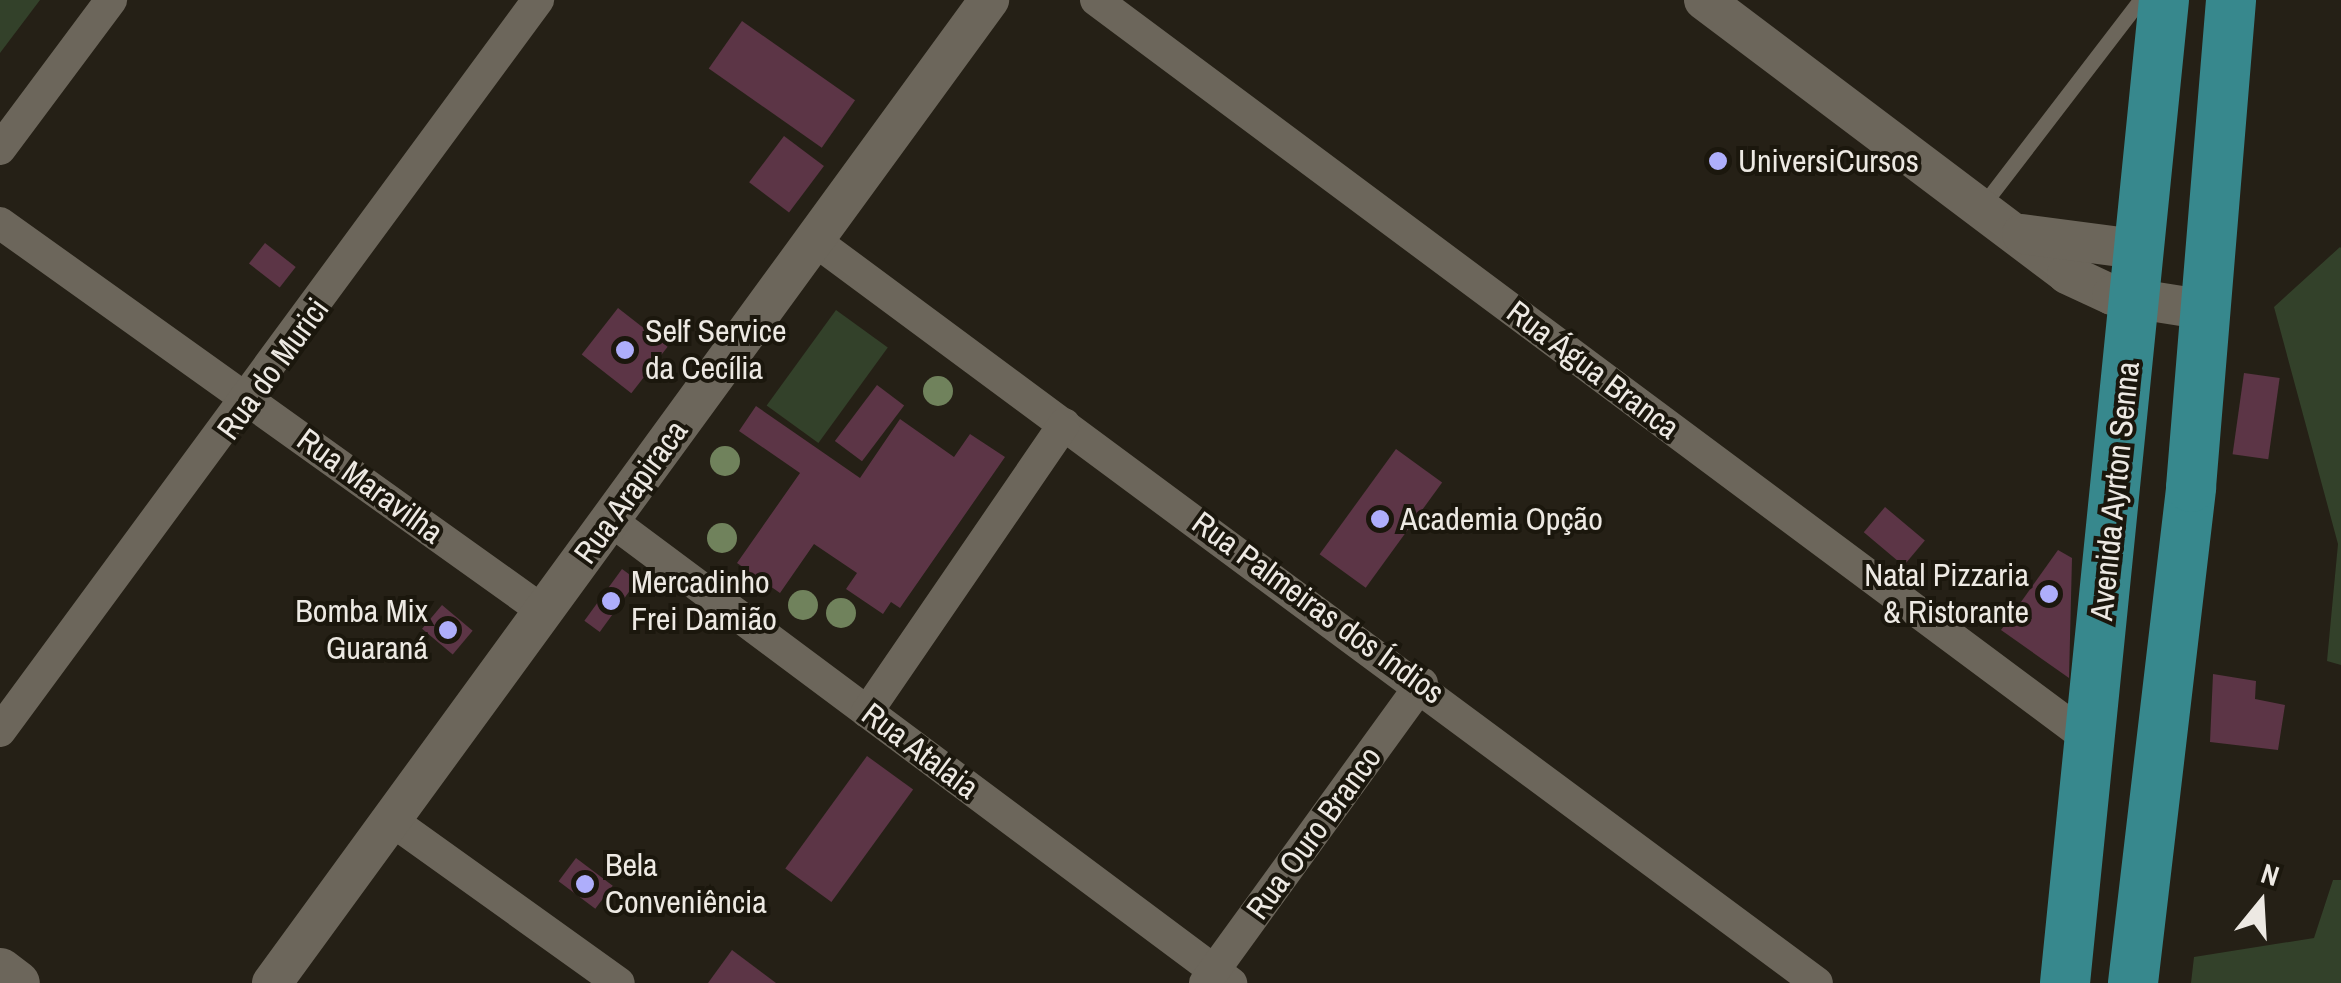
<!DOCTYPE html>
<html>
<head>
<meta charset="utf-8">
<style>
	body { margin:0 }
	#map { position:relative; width:2341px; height:983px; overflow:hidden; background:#252016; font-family:"Archivo Narrow",sans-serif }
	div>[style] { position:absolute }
	.green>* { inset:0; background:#33412a; transform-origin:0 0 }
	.building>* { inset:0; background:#5c3546; transform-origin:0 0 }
	.service>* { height:15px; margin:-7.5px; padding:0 7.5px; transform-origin:7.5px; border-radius:7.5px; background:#6c665b }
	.minor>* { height:32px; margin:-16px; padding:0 16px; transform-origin:16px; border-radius:16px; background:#6c665b }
	.tertiary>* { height:40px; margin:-20px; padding:0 20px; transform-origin:20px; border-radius:20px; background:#6c665b }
	.secondary>* { height:45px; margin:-22.5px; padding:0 22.5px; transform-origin:22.5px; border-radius:22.5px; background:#6c665b }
	.primary>* { height:50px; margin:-25px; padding:0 25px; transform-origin:25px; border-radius:25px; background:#37888d }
	.trees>* { width:30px; height:30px; margin:-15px; border-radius:50%; background:#70825c }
	.dots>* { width:28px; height:28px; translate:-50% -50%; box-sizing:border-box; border:5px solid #1b170d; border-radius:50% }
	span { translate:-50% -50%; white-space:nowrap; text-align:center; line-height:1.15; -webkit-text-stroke:8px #1b170d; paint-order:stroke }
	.poi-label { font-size:32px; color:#ede9e3 }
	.left { translate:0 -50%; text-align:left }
	.right { translate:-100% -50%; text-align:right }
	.street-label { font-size:32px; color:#ede9e3 }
	.north { position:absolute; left:2211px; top:853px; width:100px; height:100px; -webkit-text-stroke:8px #1b170d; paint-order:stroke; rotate:18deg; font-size:28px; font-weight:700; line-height:40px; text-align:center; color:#ede9e3 }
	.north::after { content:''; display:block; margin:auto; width:35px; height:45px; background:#ede9e3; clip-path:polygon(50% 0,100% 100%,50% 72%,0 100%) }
</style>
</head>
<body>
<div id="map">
	<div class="green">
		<i style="clip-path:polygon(0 0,40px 0,0 53px)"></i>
		<i style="clip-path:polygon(2340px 247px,2341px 248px,2341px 665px,2327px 661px,2338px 544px,2274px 307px)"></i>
		<i style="left:836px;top:310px;width:64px;height:118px;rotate:36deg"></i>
		<i style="clip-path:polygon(2333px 880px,2341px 880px,2341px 983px,2191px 983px,2194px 957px,2314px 938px)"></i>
	</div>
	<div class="building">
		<i style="left:742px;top:21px;width:138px;height:58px;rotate:35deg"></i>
		<i style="left:784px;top:136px;width:50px;height:58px;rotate:37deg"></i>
		<i style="left:265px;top:243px;width:39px;height:26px;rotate:38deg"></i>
		<i style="left:618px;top:308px;width:63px;height:59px;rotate:38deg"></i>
		<i style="left:2244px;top:373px;width:36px;height:82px;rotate:8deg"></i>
		<i style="left:877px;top:385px;width:34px;height:70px;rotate:37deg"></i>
		<i style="clip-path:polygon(756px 406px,860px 478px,900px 419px,954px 457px,970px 434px,1005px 457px,900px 608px,891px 602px,883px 614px,846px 589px,857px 573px,814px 544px,780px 593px,737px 563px,800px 473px,739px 431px)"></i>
		<i style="left:1396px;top:449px;width:57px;height:130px;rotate:36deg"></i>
		<i style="left:1885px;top:507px;width:52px;height:33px;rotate:40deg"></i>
		<i style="clip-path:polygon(2058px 550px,2072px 558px,2069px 678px,2001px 630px)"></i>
		<i style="left:622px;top:569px;width:19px;height:64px;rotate:36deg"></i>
		<i style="left:442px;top:605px;width:40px;height:31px;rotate:40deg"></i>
		<i style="clip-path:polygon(2213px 674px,2256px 681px,2255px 699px,2285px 705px,2278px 750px,2210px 742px)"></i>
		<i style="left:867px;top:756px;width:57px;height:139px;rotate:36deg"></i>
		<i style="left:576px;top:858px;width:46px;height:29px;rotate:37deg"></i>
		<i style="clip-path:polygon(732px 950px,776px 983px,708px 983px)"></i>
	</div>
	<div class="service">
		<i style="left:1982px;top:206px;width:260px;rotate:-52.5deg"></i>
	</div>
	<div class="minor">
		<i style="left:1096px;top:0;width:1239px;rotate:36.67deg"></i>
		<i style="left:0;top:149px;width:186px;rotate:-53.3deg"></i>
		<i style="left:0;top:223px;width:667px;rotate:35.55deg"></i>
		<i style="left:814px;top:240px;width:1248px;rotate:36.53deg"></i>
		<i style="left:610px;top:520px;width:775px;rotate:36.71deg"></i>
		<i style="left:867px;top:712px;width:349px;rotate:-55.6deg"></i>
		<i style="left:0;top:731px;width:908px;rotate:-53.65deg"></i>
		<i style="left:391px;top:820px;width:280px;rotate:35.6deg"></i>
		<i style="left:1205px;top:983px;width:370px;rotate:-54.1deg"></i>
	</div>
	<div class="tertiary">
		<i style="left:1704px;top:0;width:455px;rotate:37deg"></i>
		<i style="left:2067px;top:274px;width:50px;rotate:25deg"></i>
		<i style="left:2112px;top:295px;width:96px;rotate:9deg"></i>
		<i style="left:2022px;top:234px;width:115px;rotate:7.5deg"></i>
		<i style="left:272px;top:983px;width:1217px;rotate:-53.89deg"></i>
	</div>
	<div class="secondary">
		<i style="left:0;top:970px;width:21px;rotate:37deg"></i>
	</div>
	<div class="primary">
		<i style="left:2065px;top:983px;width:988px;rotate:-84.25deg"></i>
		<i style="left:2133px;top:983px;width:499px;rotate:-83.3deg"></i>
		<i style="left:2191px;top:487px;width:489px;rotate:-85.3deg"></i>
	</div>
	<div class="trees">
		<i style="left:938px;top:391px"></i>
		<i style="left:725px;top:461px"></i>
		<i style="left:722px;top:538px"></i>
		<i style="left:803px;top:605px"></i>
		<i style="left:841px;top:613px"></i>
	</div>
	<div class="dots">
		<i style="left:1718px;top:161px;background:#aeaefb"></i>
		<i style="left:625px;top:350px;background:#aeaefb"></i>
		<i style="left:1380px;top:519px;background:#aeaefb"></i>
		<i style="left:2049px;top:594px;background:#aeaefb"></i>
		<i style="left:611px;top:601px;background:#aeaefb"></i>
		<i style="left:448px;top:630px;background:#aeaefb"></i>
		<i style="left:585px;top:884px;background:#aeaefb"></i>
	</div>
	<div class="poi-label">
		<span class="left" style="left:1738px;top:161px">UniversiCursos</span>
		<span class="left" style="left:645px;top:350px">Self Service<br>da Cecília</span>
		<span class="left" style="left:1400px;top:519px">Academia Opção</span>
		<span class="right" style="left:2029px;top:594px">Natal Pizzaria<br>&amp; Ristorante</span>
		<span class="left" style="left:631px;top:601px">Mercadinho<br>Frei Damião</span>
		<span class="right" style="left:428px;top:630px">Bomba Mix<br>Guaraná</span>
		<span class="left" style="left:605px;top:884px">Bela<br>Conveniência</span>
	</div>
	<div class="street-label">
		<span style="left:273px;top:369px;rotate:-54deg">Rua do Murici</span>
		<span style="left:1593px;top:370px;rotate:37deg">Rua Água Branca</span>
		<span style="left:370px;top:486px;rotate:36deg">Rua Maravilha</span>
		<span style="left:2115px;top:491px;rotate:-84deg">Avenida Ayrton Senna</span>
		<span style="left:631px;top:492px;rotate:-54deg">Rua Arapiraca</span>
		<span style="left:1318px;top:608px;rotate:36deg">Rua Palmeiras dos Índios</span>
		<span style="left:920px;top:751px;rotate:37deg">Rua Atalaia</span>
		<span style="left:1314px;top:833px;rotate:-54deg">Rua Ouro Branco</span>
	</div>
	<div class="north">N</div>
</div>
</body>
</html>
